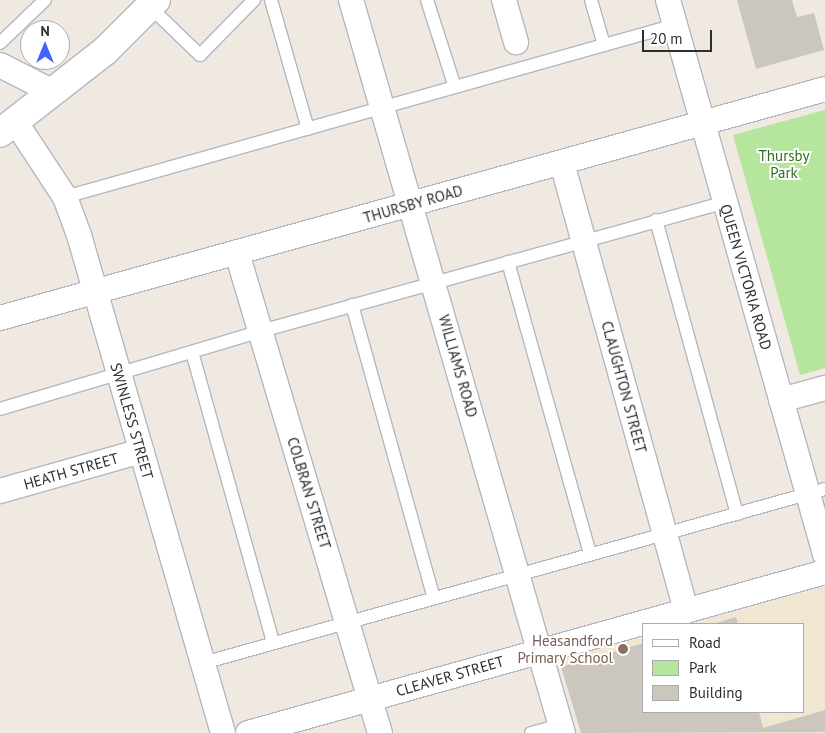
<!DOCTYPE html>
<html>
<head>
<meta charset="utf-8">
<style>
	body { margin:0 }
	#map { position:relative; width:825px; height:733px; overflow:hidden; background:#efe9e1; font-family:"PT Sans",sans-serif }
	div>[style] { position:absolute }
	.education>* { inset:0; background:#f0e6d1 }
	.green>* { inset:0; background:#b6e59e }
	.building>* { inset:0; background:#cbc7bf }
	.roads { filter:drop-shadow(1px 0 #b4b7c1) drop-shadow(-1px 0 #b4b7c1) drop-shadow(0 1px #b4b7c1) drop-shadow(0 -1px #b4b7c1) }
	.service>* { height:12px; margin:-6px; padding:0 6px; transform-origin:6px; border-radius:6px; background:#fff }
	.minor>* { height:24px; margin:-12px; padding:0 12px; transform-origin:12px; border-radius:12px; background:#fff }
	.tertiary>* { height:28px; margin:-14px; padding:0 14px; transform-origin:14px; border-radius:14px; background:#fff }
	.dots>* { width:14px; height:14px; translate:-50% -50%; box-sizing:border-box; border:2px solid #fff; border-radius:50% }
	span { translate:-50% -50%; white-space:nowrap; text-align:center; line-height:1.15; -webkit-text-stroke:4px #fff; paint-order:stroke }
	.park-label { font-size:15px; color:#2c6e1b }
	.street-label { font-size:15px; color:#2e2e2e }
	.education-label { font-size:15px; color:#785e54 }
	.right { translate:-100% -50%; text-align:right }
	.legend { position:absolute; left:642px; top:623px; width:162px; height:90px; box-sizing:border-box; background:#fff; border:1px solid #ababab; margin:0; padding:6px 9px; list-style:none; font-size:15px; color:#2e2e2e }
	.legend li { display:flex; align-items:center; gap:10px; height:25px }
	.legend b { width:25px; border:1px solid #ababab }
	.north { position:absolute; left:20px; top:20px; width:50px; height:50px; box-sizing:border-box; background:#fff; border:1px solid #ababab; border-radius:50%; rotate:0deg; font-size:14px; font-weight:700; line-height:20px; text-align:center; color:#2e2e2e }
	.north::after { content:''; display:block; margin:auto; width:18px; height:22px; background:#4264fb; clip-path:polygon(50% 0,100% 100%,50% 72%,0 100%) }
	.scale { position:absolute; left:642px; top:30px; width:70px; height:22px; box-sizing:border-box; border:2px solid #2e2e2e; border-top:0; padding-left:6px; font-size:15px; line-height:18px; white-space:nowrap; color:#2e2e2e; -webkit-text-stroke:4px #fff; paint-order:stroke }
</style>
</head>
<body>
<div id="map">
	<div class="education">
		<i style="clip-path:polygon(825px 587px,825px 733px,581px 733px,560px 661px,644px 637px,644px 712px,804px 712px,804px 624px,691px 624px)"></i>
	</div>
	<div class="green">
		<i style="clip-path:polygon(825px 110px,825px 368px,800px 375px,733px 135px)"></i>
	</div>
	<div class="building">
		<i style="clip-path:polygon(737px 0,792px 0,797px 17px,814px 13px,824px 50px,756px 69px)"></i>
		<i style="clip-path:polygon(736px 617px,738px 624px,713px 624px)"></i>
		<i style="clip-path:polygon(644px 643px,644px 712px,759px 712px,763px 728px,825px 710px,825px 732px,581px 733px,561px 667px)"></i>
	</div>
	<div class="roads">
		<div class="service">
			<i style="left:271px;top:0;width:134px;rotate:74deg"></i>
			<i style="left:427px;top:0;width:91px;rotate:72.2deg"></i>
			<i style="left:591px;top:0;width:47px;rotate:73.9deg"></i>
			<i style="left:149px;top:6px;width:71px;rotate:43.9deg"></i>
			<i style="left:200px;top:55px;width:77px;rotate:-45.5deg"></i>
			<i style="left:0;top:43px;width:62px;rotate:-43.7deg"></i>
			<i style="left:65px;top:197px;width:634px;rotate:-15.75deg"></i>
			<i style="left:656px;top:220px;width:305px;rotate:74.6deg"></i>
			<i style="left:508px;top:262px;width:303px;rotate:74.3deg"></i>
			<i style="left:352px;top:305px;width:304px;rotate:74.4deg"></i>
			<i style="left:192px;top:352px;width:302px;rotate:74.4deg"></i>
			<i style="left:0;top:409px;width:272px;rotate:-16.6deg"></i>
			<i style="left:261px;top:331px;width:482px;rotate:-15.5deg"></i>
			<i style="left:203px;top:663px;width:646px;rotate:-15.63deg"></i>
			<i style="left:531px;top:733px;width:30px;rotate:-15deg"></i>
		</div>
		<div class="minor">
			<i style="left:351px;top:0;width:763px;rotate:73.87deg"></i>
			<i style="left:504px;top:0;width:44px;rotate:74.1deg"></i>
			<i style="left:668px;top:0;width:576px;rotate:74.18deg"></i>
			<i style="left:0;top:65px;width:59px;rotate:27deg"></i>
			<i style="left:15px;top:121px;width:91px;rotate:56.7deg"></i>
			<i style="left:65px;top:197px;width:40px;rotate:69.8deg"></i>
			<i style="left:79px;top:235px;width:518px;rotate:73.87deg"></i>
			<i style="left:562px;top:163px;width:465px;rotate:74.5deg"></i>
			<i style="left:237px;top:253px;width:501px;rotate:73.41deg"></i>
			<i style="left:0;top:318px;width:856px;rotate:-15.51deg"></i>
			<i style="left:781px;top:400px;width:46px;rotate:-15.3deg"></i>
			<i style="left:0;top:491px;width:147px;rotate:-15.8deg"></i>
			<i style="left:248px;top:733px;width:599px;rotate:-15.59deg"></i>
		</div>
		<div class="tertiary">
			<i style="left:0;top:133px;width:133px;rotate:-38deg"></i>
			<i style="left:105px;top:51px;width:72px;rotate:-45deg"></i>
		</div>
	</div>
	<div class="dots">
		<i style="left:623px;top:649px;background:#8d6e63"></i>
	</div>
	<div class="park-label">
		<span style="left:784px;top:164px">Thursby<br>Park</span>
	</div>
	<div class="street-label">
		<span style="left:413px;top:204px;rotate:-16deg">THURSBY ROAD</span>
		<span style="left:746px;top:277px;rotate:74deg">QUEEN VICTORIA ROAD</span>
		<span style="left:458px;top:366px;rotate:74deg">WILLIAMS ROAD</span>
		<span style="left:624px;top:387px;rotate:75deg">CLAUGHTON STREET</span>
		<span style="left:132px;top:421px;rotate:74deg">SWINLESS STREET</span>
		<span style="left:71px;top:471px;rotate:-16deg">HEATH STREET</span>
		<span style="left:309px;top:493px;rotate:73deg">COLBRAN STREET</span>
		<span style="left:450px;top:676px;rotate:-16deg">CLEAVER STREET</span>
	</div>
	<div class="education-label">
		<span class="right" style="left:613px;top:649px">Heasandford<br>Primary School</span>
	</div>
	<ul class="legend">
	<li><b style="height:6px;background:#fff"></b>Road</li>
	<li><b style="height:14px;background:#b6e59e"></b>Park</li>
	<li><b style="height:14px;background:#cbc7bf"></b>Building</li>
	</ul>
	<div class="north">N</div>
	<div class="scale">20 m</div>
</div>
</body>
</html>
